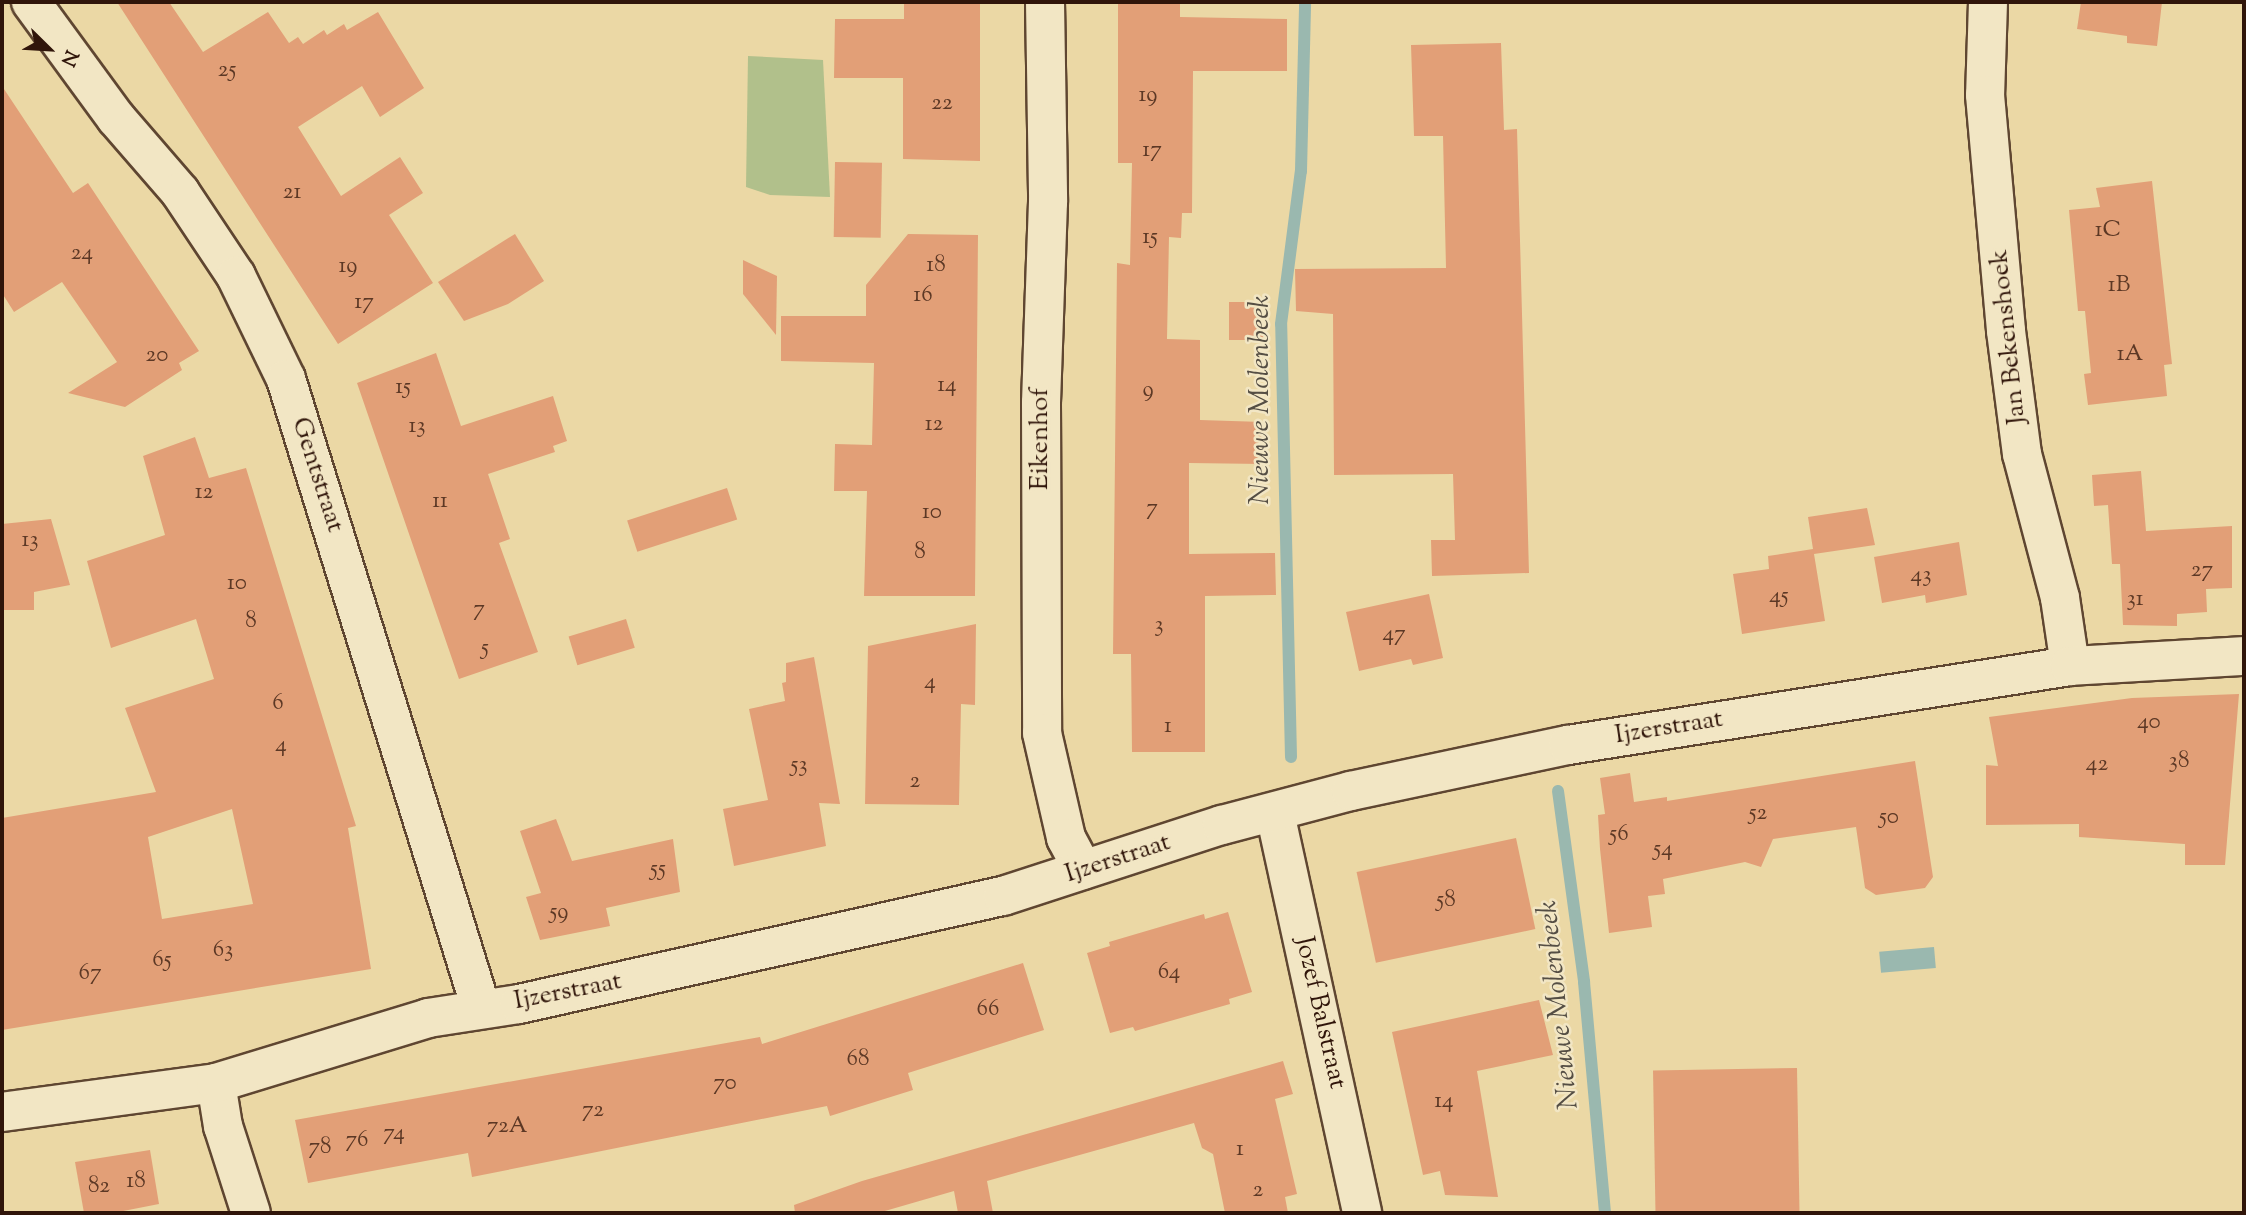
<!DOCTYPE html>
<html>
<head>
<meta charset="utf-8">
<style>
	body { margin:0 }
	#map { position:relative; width:2246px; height:1215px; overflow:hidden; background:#ebd8a5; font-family:"Sorts Mill Goudy",serif }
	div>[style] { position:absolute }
	.green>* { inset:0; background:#b1c08b }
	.water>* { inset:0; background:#9ab8af; transform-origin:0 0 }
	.stream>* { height:12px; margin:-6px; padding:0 6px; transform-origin:6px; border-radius:6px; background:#9ab8af }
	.building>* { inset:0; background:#e29f77; transform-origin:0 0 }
	.roads { filter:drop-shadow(2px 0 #5f4631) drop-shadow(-2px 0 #5f4631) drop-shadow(0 2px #5f4631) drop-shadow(0 -2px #5f4631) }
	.minor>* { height:38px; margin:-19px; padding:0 19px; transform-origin:19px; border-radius:19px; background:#f2e6c4 }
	span { translate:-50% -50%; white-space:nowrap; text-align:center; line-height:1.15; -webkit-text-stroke:5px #f2e6c4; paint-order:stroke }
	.number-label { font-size:23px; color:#5c3825 }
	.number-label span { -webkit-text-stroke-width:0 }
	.street-label { font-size:26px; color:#30150a }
	.water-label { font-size:28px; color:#554e44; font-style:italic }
	.frame { position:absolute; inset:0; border:4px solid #30150a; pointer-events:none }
	.north { position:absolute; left:14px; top:14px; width:70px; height:70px; -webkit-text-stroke:5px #f2e6c4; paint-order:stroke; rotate:114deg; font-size:19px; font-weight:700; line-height:28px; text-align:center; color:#30150a }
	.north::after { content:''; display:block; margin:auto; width:24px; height:32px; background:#30150a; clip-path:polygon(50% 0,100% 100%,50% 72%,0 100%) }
</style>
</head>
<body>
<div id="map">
	<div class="green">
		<i style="clip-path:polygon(748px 56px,823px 60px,830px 197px,770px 195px,746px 187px)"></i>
	</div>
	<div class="water">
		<i style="left:1934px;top:947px;width:21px;height:55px;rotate:85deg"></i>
	</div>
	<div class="stream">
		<i style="left:1291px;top:757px;width:433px;rotate:-91.3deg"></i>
		<i style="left:1281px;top:324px;width:154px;rotate:-82.6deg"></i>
		<i style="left:1301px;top:171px;width:169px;rotate:-88.6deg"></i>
		<i style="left:1558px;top:791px;width:193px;rotate:82.2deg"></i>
		<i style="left:1584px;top:982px;width:232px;rotate:84.8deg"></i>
	</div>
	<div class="building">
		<i style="clip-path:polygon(117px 2px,169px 2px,203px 52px,268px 12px,289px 43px,298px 37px,303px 44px,324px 30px,327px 35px,344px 24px,347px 30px,378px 12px,424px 88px,380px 117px,362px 86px,298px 127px,341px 196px,400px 157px,423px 193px,389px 215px,433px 283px,338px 344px)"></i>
		<i style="clip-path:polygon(904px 2px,980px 2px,980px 161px,903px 159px,903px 78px,834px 78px,835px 19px,904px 19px)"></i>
		<i style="clip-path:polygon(1118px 2px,1180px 2px,1180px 17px,1287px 19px,1287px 71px,1193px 71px,1192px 213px,1182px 213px,1181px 238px,1169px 237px,1167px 339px,1200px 340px,1200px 420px,1263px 422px,1263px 464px,1189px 463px,1189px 554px,1275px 553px,1276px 595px,1205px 596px,1205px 752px,1132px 752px,1131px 654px,1113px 654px,1117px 263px,1130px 265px,1132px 163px,1118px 163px)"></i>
		<i style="clip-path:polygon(2081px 2px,2162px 2px,2157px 46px,2127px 43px,2127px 36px,2077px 29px)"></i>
		<i style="clip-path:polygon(1501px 43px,1504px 130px,1517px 129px,1529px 573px,1432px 576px,1431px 540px,1455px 540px,1453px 474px,1334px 475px,1333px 314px,1296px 311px,1295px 269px,1446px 268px,1443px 136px,1414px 136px,1411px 45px)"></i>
		<i style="clip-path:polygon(2px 86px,73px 193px,88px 183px,199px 351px,179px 363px,182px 370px,125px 407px,68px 393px,117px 362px,62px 282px,14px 312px,2px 293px)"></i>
		<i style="left:835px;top:162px;width:47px;height:75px;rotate:1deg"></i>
		<i style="clip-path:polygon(2152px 181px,2172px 364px,2164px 365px,2167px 396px,2088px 405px,2084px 374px,2091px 373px,2085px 311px,2078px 311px,2069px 210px,2100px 207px,2096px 188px)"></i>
		<i style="clip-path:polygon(515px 234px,544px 281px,508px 304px,464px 321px,438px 282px)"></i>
		<i style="clip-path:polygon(908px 234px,978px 235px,975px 596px,864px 596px,867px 491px,834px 491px,835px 444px,872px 445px,874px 363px,781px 361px,781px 316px,866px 316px,866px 285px)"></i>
		<i style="clip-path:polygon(743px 260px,777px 276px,776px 335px,743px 294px)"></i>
		<i style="left:1229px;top:302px;width:34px;height:38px"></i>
		<i style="clip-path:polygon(436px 353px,461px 426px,553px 396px,567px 441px,553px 446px,555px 452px,488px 474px,510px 539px,499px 543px,538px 652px,459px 679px,357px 383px)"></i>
		<i style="clip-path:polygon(evenodd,195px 437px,209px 478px,246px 468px,356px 826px,348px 828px,371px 969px,2px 1030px,2px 818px,156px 792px,125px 708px,214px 679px,196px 619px,111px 648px,87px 561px,165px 535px,143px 456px,195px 437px,232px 809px,253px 904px,162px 919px,148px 837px,232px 809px)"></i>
		<i style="clip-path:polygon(2141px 471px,2146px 531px,2232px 526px,2232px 588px,2206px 589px,2207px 612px,2177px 614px,2177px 626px,2123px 625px,2120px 564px,2112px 564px,2108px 505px,2094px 506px,2092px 475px)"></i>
		<i style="left:727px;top:488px;width:33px;height:105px;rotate:72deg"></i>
		<i style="clip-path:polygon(1867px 508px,1875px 545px,1814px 554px,1825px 621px,1742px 634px,1733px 574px,1769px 569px,1768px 556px,1813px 549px,1808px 517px)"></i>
		<i style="clip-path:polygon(51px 519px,70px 585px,34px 592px,34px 610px,2px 610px,2px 524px)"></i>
		<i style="clip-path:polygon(1959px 542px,1967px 595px,1926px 603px,1925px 595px,1882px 603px,1874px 557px)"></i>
		<i style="clip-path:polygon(1429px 594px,1443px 658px,1413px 665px,1411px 659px,1359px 671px,1346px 612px)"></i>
		<i style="left:626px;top:619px;width:30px;height:60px;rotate:73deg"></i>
		<i style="clip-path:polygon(976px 624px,975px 705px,961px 704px,959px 805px,865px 804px,868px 646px)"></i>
		<i style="clip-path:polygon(814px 657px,840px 804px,819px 803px,826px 846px,734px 866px,723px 809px,768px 800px,749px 709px,785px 701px,782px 683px,786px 682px,786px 663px)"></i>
		<i style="clip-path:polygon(2239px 694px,2225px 865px,2185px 865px,2185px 844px,2079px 837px,2079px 824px,1986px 825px,1986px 765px,1998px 766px,1989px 717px,2132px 698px)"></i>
		<i style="clip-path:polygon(1915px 761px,1933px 877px,1925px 888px,1876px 895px,1865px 888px,1856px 827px,1773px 839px,1761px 867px,1745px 862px,1663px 879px,1665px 894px,1648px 896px,1652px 927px,1609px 933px,1600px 849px,1598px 815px,1605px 814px,1600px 778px,1630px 773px,1634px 802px,1667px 797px,1667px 801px)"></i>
		<i style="clip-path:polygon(556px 819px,572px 861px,673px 839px,680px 892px,606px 908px,610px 926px,540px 940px,526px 897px,541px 893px,520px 831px)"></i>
		<i style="left:1516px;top:838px;width:93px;height:163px;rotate:78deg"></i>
		<i style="clip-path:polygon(1228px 912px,1252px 992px,1229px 999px,1230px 1004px,1135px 1031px,1133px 1027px,1110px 1033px,1087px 953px,1110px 946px,1109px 942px,1204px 914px,1205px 919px)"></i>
		<i style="clip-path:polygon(1023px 963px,1044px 1030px,908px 1073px,913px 1090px,830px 1116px,827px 1106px,472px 1177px,468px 1153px,308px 1183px,295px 1120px,760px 1037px,762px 1044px)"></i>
		<i style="clip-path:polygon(1539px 1000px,1553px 1055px,1477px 1071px,1498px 1197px,1445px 1195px,1440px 1171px,1423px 1175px,1392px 1032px)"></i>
		<i style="clip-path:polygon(1283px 1061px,1293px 1094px,1275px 1099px,1297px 1194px,1285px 1197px,1288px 1213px,1225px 1213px,1213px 1154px,1202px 1148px,1194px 1123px,987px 1181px,993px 1213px,958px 1213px,954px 1191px,878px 1213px,795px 1213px,794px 1205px,862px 1181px)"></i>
		<i style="left:1797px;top:1068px;width:145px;height:144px;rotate:89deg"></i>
		<i style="clip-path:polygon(150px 1150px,159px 1204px,113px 1213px,84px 1213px,75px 1162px)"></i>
	</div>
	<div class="roads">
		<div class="minor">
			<i style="left:31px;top:2px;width:144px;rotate:53.8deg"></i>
			<i style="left:116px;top:118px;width:98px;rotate:49.1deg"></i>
			<i style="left:180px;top:192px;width:101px;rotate:56.3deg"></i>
			<i style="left:236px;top:276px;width:114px;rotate:64.1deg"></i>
			<i style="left:286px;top:379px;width:659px;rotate:72.78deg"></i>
			<i style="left:1045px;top:2px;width:200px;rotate:89.1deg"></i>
			<i style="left:1048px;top:202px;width:201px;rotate:92deg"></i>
			<i style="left:1041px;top:403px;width:330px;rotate:89.8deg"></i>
			<i style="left:1042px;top:733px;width:108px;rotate:77.1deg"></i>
			<i style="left:1066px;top:838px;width:36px;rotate:62deg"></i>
			<i style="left:1988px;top:2px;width:93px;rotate:91.8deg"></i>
			<i style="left:1985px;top:95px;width:237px;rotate:84.9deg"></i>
			<i style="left:2006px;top:331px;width:124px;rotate:82.6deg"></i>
			<i style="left:2022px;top:454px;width:149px;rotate:75.2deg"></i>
			<i style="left:2060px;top:598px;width:69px;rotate:81.6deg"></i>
			<i style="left:1275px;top:813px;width:409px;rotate:77.7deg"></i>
			<i style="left:216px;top:1083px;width:44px;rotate:80.8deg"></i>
			<i style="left:223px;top:1126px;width:91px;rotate:72.2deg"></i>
			<i style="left:2px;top:1112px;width:216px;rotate:-7.7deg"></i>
			<i style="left:216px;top:1083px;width:222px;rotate:-17deg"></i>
			<i style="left:428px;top:1018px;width:92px;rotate:-8.7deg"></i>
			<i style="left:519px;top:1004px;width:496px;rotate:-12.6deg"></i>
			<i style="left:1003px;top:896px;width:230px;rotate:-18deg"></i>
			<i style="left:1222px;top:825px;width:133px;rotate:-14.8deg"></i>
			<i style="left:1351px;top:791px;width:222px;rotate:-12deg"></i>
			<i style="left:1568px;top:745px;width:508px;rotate:-8.94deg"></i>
			<i style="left:2070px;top:666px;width:174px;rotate:-3.3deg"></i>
		</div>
	</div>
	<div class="number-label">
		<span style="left:227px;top:71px">25</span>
		<span style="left:1148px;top:96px">19</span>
		<span style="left:942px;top:104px">22</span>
		<span style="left:1152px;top:151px">17</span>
		<span style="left:292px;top:193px">21</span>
		<span style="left:2108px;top:231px">1C</span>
		<span style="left:1150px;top:238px">15</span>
		<span style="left:82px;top:254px">24</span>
		<span style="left:936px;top:266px">18</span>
		<span style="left:348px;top:267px">19</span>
		<span style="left:2119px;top:286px">1B</span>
		<span style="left:923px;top:296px">16</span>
		<span style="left:364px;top:303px">17</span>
		<span style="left:2130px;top:355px">1A</span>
		<span style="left:157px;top:356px">20</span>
		<span style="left:947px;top:386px">14</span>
		<span style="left:403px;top:388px">15</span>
		<span style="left:1148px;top:391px">9</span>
		<span style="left:934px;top:425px">12</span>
		<span style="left:417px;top:427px">13</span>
		<span style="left:204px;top:493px">12</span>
		<span style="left:440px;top:502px">11</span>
		<span style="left:1152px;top:509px">7</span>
		<span style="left:932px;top:513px">10</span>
		<span style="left:30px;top:541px">13</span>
		<span style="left:920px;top:553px">8</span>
		<span style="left:2202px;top:571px">27</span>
		<span style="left:1921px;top:576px">43</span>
		<span style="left:237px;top:584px">10</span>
		<span style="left:1779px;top:597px">45</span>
		<span style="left:2135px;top:600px">31</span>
		<span style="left:479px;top:610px">7</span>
		<span style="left:251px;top:622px">8</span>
		<span style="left:1159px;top:626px">3</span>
		<span style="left:1394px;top:635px">47</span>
		<span style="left:485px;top:649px">5</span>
		<span style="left:930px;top:683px">4</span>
		<span style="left:278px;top:704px">6</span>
		<span style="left:2149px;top:723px">40</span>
		<span style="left:1168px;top:727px">1</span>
		<span style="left:281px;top:746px">4</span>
		<span style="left:2179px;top:762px">38</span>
		<span style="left:2097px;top:765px">42</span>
		<span style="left:799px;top:766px">53</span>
		<span style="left:915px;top:782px">2</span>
		<span style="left:1758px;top:814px">52</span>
		<span style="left:1889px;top:818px">50</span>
		<span style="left:1619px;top:835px">56</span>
		<span style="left:1663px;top:850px">54</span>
		<span style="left:658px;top:870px">55</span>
		<span style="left:1446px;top:901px">58</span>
		<span style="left:559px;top:913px">59</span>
		<span style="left:223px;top:951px">63</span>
		<span style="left:162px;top:961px">65</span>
		<span style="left:1169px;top:973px">64</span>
		<span style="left:90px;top:974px">67</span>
		<span style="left:988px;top:1010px">66</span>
		<span style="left:858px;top:1060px">68</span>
		<span style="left:725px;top:1084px">70</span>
		<span style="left:1444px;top:1102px">14</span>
		<span style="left:593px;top:1111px">72</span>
		<span style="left:507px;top:1127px">72A</span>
		<span style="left:394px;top:1134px">74</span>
		<span style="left:357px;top:1141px">76</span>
		<span style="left:320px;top:1148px">78</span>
		<span style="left:1240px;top:1150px">1</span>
		<span style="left:136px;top:1182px">18</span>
		<span style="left:99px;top:1187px">82</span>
		<span style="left:1258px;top:1191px">2</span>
	</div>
	<div class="street-label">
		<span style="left:2009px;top:337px;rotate:-96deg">Jan Bekenshoek</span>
		<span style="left:1041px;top:439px;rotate:-90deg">Eikenhof</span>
		<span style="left:317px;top:475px;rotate:72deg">Gentstraat</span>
		<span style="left:1669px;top:728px;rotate:-9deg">Ijzerstraat</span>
		<span style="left:1118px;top:859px;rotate:-18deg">Ijzerstraat</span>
		<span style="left:568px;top:992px;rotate:-11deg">Ijzerstraat</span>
		<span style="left:1320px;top:1013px;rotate:77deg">Jozef Balstraat</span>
	</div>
	<div class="water-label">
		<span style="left:1261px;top:400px;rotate:-90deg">Nieuwe Molenbeek</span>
		<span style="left:1559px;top:1005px;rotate:-96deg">Nieuwe Molenbeek</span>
	</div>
	<div class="frame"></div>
	<div class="north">N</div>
</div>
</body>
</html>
